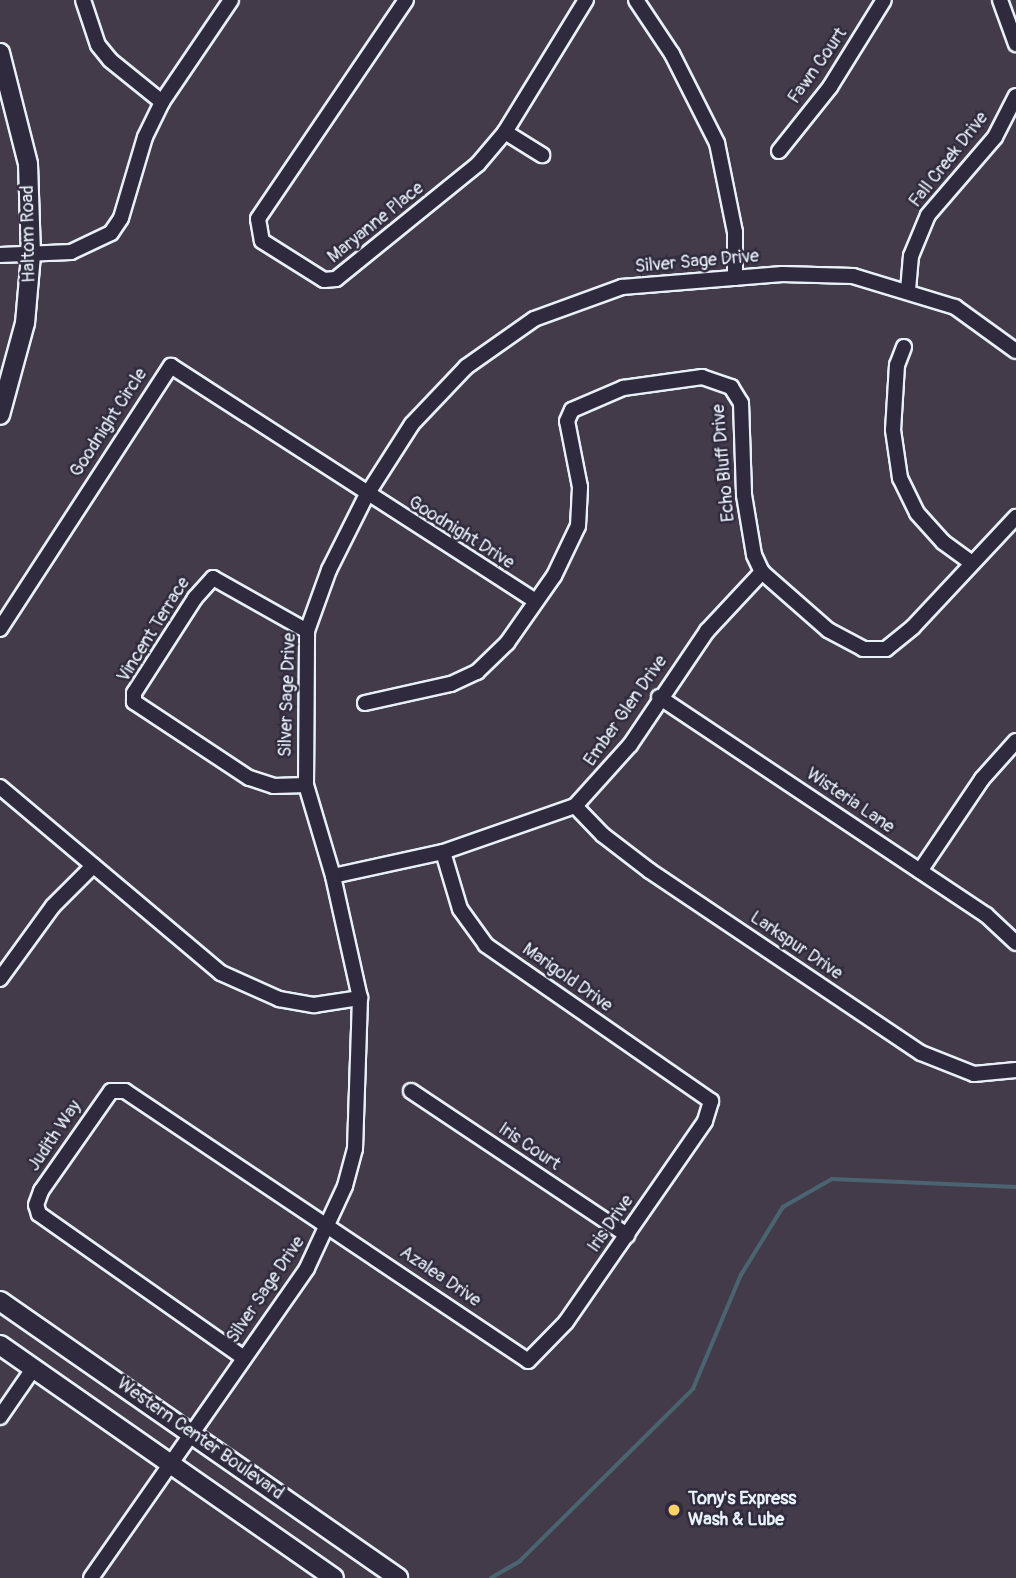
<!DOCTYPE html>
<html>
<head>
<meta charset="utf-8">
<style>
	body { margin:0 }
	#map { position:relative; width:1016px; height:1578px; overflow:hidden; background:#443b4a; font-family:Pangolin,sans-serif }
	div>[style] { position:absolute }
	.stream>* { height:3.5px; margin:-1.75px; padding:0 1.75px; transform-origin:1.75px; border-radius:1.75px; background:#4b6472 }
	.roads { filter:drop-shadow(2px 0 #e8f1f8) drop-shadow(-2px 0 #e8f1f8) drop-shadow(0 2px #e8f1f8) drop-shadow(0 -2px #e8f1f8) }
	.minor>* { height:14px; margin:-7px; padding:0 7px; transform-origin:7px; border-radius:7px; background:#2f2a3d }
	.major>* { height:18px; margin:-9px; padding:0 9px; transform-origin:9px; border-radius:9px; background:#2f2a3d }
	.dots>* { width:19px; height:19px; translate:-50% -50%; box-sizing:border-box; border:4px solid #2f2a3d; border-radius:50% }
	span { translate:-50% -50%; white-space:nowrap; text-align:center; line-height:1.15; -webkit-text-stroke:5px #2f2a3d; paint-order:stroke }
	.street-label { font-size:18px; color:#e8f1f8 }
	.poi-label { font-size:18px; color:#e8f1f8; font-weight:700 }
	.left { translate:0 -50%; text-align:left }
</style>
</head>
<body>
<div id="map">
	<div class="stream">
		<i style="left:491px;top:1578px;width:34px;rotate:-30deg"></i>
		<i style="left:520px;top:1561px;width:244px;rotate:-44.8deg"></i>
		<i style="left:693px;top:1389px;width:124px;rotate:-67.2deg"></i>
		<i style="left:741px;top:1275px;width:80px;rotate:-58.3deg"></i>
		<i style="left:783px;top:1207px;width:56px;rotate:-29.7deg"></i>
		<i style="left:832px;top:1179px;width:184px;rotate:2.5deg"></i>
	</div>
	<div class="roads">
		<div class="minor">
			<i style="left:83px;top:0;width:47px;rotate:71.6deg"></i>
			<i style="left:98px;top:45px;width:19px;rotate:51deg"></i>
			<i style="left:110px;top:60px;width:67px;rotate:38.9deg"></i>
			<i style="left:406px;top:0;width:264px;rotate:124.1deg"></i>
			<i style="left:258px;top:219px;width:22px;rotate:80deg"></i>
			<i style="left:262px;top:241px;width:73px;rotate:32.2deg"></i>
			<i style="left:324px;top:280px;width:12px;rotate:-5deg"></i>
			<i style="left:336px;top:279px;width:183px;rotate:-39deg"></i>
			<i style="left:478px;top:164px;width:42px;rotate:-49.8deg"></i>
			<i style="left:505px;top:132px;width:155px;rotate:-58.5deg"></i>
			<i style="left:636px;top:0;width:65px;rotate:56.3deg"></i>
			<i style="left:672px;top:54px;width:100px;rotate:63.2deg"></i>
			<i style="left:717px;top:143px;width:91px;rotate:78.6deg"></i>
			<i style="left:735px;top:232px;width:46px;rotate:90deg"></i>
			<i style="left:1000px;top:0;width:47px;rotate:70deg"></i>
			<i style="left:505px;top:132px;width:44px;rotate:31.9deg"></i>
			<i style="left:779px;top:151px;width:82px;rotate:-51.4deg"></i>
			<i style="left:830px;top:87px;width:102px;rotate:-58.2deg"></i>
			<i style="left:0;top:255px;width:71px;rotate:-2.4deg"></i>
			<i style="left:71px;top:252px;width:44px;rotate:-25.4deg"></i>
			<i style="left:111px;top:233px;width:18px;rotate:-56deg"></i>
			<i style="left:121px;top:218px;width:84px;rotate:-73.5deg"></i>
			<i style="left:145px;top:137px;width:39px;rotate:-64deg"></i>
			<i style="left:162px;top:102px;width:123px;rotate:-55.9deg"></i>
			<i style="left:908px;top:290px;width:34px;rotate:-85deg"></i>
			<i style="left:911px;top:256px;width:44px;rotate:-67.5deg"></i>
			<i style="left:928px;top:215px;width:103px;rotate:-49.3deg"></i>
			<i style="left:995px;top:137px;width:46px;rotate:-62.9deg"></i>
			<i style="left:904px;top:347px;width:19px;rotate:111deg"></i>
			<i style="left:897px;top:365px;width:65px;rotate:93.5deg"></i>
			<i style="left:893px;top:430px;width:49px;rotate:81.7deg"></i>
			<i style="left:900px;top:478px;width:39px;rotate:64deg"></i>
			<i style="left:917px;top:513px;width:39px;rotate:48deg"></i>
			<i style="left:943px;top:542px;width:34px;rotate:36deg"></i>
			<i style="left:0;top:629px;width:314px;rotate:-57deg"></i>
			<i style="left:171px;top:366px;width:433px;rotate:32.8deg"></i>
			<i style="left:659px;top:697px;width:393px;rotate:33.7deg"></i>
			<i style="left:986px;top:915px;width:41px;rotate:43deg"></i>
			<i style="left:365px;top:703px;width:88px;rotate:-12.5deg"></i>
			<i style="left:451px;top:684px;width:29px;rotate:-25deg"></i>
			<i style="left:477px;top:672px;width:42px;rotate:-44deg"></i>
			<i style="left:507px;top:643px;width:82px;rotate:-55deg"></i>
			<i style="left:554px;top:576px;width:55px;rotate:-64.4deg"></i>
			<i style="left:578px;top:526px;width:39px;rotate:-87deg"></i>
			<i style="left:580px;top:487px;width:67px;rotate:-101.1deg"></i>
			<i style="left:567px;top:421px;width:12px;rotate:-66deg"></i>
			<i style="left:572px;top:410px;width:56px;rotate:-23.3deg"></i>
			<i style="left:623px;top:388px;width:80px;rotate:-7.9deg"></i>
			<i style="left:702px;top:377px;width:31px;rotate:19deg"></i>
			<i style="left:731px;top:387px;width:19px;rotate:58deg"></i>
			<i style="left:741px;top:403px;width:92px;rotate:88.1deg"></i>
			<i style="left:744px;top:495px;width:61px;rotate:80.5deg"></i>
			<i style="left:754px;top:555px;width:19px;rotate:65deg"></i>
			<i style="left:762px;top:572px;width:88px;rotate:41.3deg"></i>
			<i style="left:828px;top:630px;width:40px;rotate:28deg"></i>
			<i style="left:863px;top:649px;width:23px"></i>
			<i style="left:886px;top:649px;width:35px;rotate:-39deg"></i>
			<i style="left:913px;top:627px;width:151px;rotate:-46.9deg"></i>
			<i style="left:306px;top:785px;width:32px;rotate:178deg"></i>
			<i style="left:274px;top:786px;width:26px;rotate:-162deg"></i>
			<i style="left:249px;top:778px;width:138px;rotate:-146.5deg"></i>
			<i style="left:134px;top:702px;width:9px;rotate:-90deg"></i>
			<i style="left:134px;top:693px;width:113px;rotate:-57.3deg"></i>
			<i style="left:195px;top:598px;width:27px;rotate:-48deg"></i>
			<i style="left:213px;top:578px;width:108px;rotate:29.4deg"></i>
			<i style="left:0;top:787px;width:289px;rotate:40.1deg"></i>
			<i style="left:221px;top:973px;width:64px;rotate:24.1deg"></i>
			<i style="left:279px;top:999px;width:36px;rotate:10deg"></i>
			<i style="left:314px;top:1005px;width:47px;rotate:-8.7deg"></i>
			<i style="left:575px;top:806px;width:40px;rotate:46deg"></i>
			<i style="left:603px;top:835px;width:59px;rotate:37.5deg"></i>
			<i style="left:650px;top:871px;width:326px;rotate:33.9deg"></i>
			<i style="left:921px;top:1053px;width:57px;rotate:21.6deg"></i>
			<i style="left:974px;top:1074px;width:42px;rotate:-5.4deg"></i>
			<i style="left:920px;top:871px;width:111px;rotate:-56deg"></i>
			<i style="left:982px;top:779px;width:51px;rotate:-48.2deg"></i>
			<i style="left:333px;top:876px;width:113px;rotate:-12.3deg"></i>
			<i style="left:443px;top:852px;width:140px;rotate:-19.2deg"></i>
			<i style="left:575px;top:806px;width:82px;rotate:-48deg"></i>
			<i style="left:630px;top:745px;width:138px;rotate:-56deg"></i>
			<i style="left:707px;top:631px;width:81px;rotate:-47deg"></i>
			<i style="left:0;top:979px;width:90px;rotate:-54deg"></i>
			<i style="left:53px;top:906px;width:57px;rotate:-45deg"></i>
			<i style="left:411px;top:1091px;width:260px;rotate:33.7deg"></i>
			<i style="left:244px;top:1358px;width:251px;rotate:-144.9deg"></i>
			<i style="left:39px;top:1214px;width:9px;rotate:-108deg"></i>
			<i style="left:36px;top:1205px;width:15px;rotate:-70deg"></i>
			<i style="left:41px;top:1191px;width:122px;rotate:-55deg"></i>
			<i style="left:111px;top:1091px;width:14px"></i>
			<i style="left:125px;top:1091px;width:485px;rotate:33.8deg"></i>
			<i style="left:528px;top:1361px;width:54px;rotate:-45.7deg"></i>
			<i style="left:566px;top:1322px;width:244px;rotate:-55.3deg"></i>
			<i style="left:705px;top:1121px;width:21px;rotate:-73deg"></i>
			<i style="left:711px;top:1101px;width:274px;rotate:-145.3deg"></i>
			<i style="left:486px;top:945px;width:44px;rotate:-125.8deg"></i>
			<i style="left:460px;top:909px;width:59px;rotate:-106.6deg"></i>
			<i style="left:0;top:1417px;width:58px;rotate:-55.5deg"></i>
			<i style="left:91px;top:1578px;width:378px;rotate:-55.1deg"></i>
			<i style="left:307px;top:1268px;width:90px;rotate:-65.1deg"></i>
			<i style="left:345px;top:1186px;width:38px;rotate:-75deg"></i>
			<i style="left:355px;top:1149px;width:151px;rotate:-88.1deg"></i>
			<i style="left:360px;top:998px;width:125px;rotate:-102.5deg"></i>
			<i style="left:333px;top:876px;width:95px;rotate:-106.5deg"></i>
			<i style="left:306px;top:785px;width:154px;rotate:-89.6deg"></i>
			<i style="left:307px;top:631px;width:65px;rotate:-70.2deg"></i>
			<i style="left:329px;top:570px;width:83px;rotate:-63.4deg"></i>
			<i style="left:366px;top:496px;width:85px;rotate:-57.4deg"></i>
			<i style="left:412px;top:424px;width:79px;rotate:-46.5deg"></i>
			<i style="left:466px;top:367px;width:83px;rotate:-35.2deg"></i>
			<i style="left:534px;top:319px;width:94px;rotate:-20deg"></i>
			<i style="left:622px;top:287px;width:161px;rotate:-4.6deg"></i>
			<i style="left:782px;top:274px;width:71px;rotate:1.6deg"></i>
			<i style="left:853px;top:276px;width:107px;rotate:16.9deg"></i>
			<i style="left:955px;top:307px;width:75px;rotate:35.8deg"></i>
		</div>
		<div class="major">
			<i style="left:0;top:53px;width:114px;rotate:75.8deg"></i>
			<i style="left:28px;top:164px;width:91px;rotate:88.1deg"></i>
			<i style="left:31px;top:255px;width:68px;rotate:95deg"></i>
			<i style="left:25px;top:323px;width:95px;rotate:105.2deg"></i>
			<i style="left:0;top:1301px;width:485px;rotate:34.8deg"></i>
			<i style="left:0;top:1345px;width:407px;rotate:34.9deg"></i>
		</div>
	</div>
	<div class="dots">
		<i style="left:674px;top:1510px;background:#ffd166"></i>
	</div>
	<div class="street-label">
		<span style="left:818px;top:66px;rotate:-55deg">Fawn Court</span>
		<span style="left:949px;top:160px;rotate:-52deg">Fall Creek Drive</span>
		<span style="left:376px;top:223px;rotate:-39deg">Maryanne Place</span>
		<span style="left:29px;top:234px;rotate:-91deg">Haltom Road</span>
		<span style="left:697px;top:262px;rotate:-5deg">Silver Sage Drive</span>
		<span style="left:109px;top:423px;rotate:-57deg">Goodnight Circle</span>
		<span style="left:724px;top:463px;rotate:-95deg">Echo Bluff Drive</span>
		<span style="left:461px;top:533px;rotate:32deg">Goodnight Drive</span>
		<span style="left:154px;top:630px;rotate:-58deg">Vincent Terrace</span>
		<span style="left:288px;top:695px;rotate:-88deg">Silver Sage Drive</span>
		<span style="left:626px;top:711px;rotate:-55deg">Ember Glen Drive</span>
		<span style="left:850px;top:801px;rotate:34deg">Wisteria Lane</span>
		<span style="left:796px;top:946px;rotate:34deg">Larkspur Drive</span>
		<span style="left:567px;top:978px;rotate:35deg">Marigold Drive</span>
		<span style="left:55px;top:1136px;rotate:-56deg">Judith Way</span>
		<span style="left:529px;top:1147px;rotate:34deg">Iris Court</span>
		<span style="left:611px;top:1224px;rotate:-55deg">Iris Drive</span>
		<span style="left:440px;top:1277px;rotate:34deg">Azalea Drive</span>
		<span style="left:266px;top:1290px;rotate:-56deg">Silver Sage Drive</span>
		<span style="left:200px;top:1439px;rotate:35deg">Western Center Boulevard</span>
	</div>
	<div class="poi-label">
		<span class="left" style="left:688px;top:1510px">Tony's Express<br>Wash &amp; Lube</span>
	</div>
</div>
</body>
</html>
